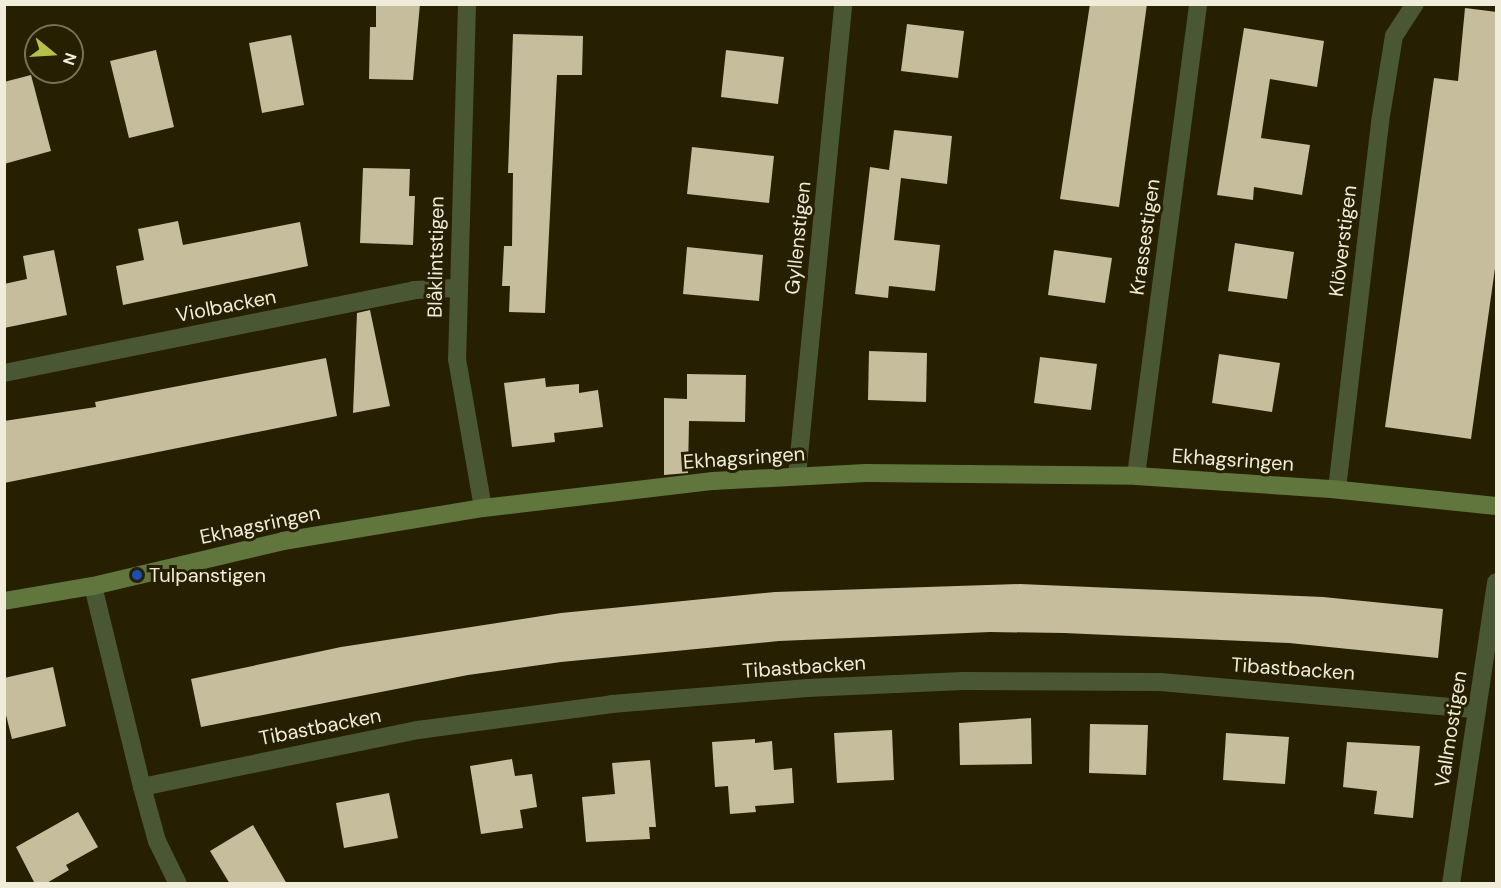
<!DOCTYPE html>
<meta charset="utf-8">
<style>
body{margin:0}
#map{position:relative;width:1501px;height:888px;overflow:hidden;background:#261f02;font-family:"DM Sans",sans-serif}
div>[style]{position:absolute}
.building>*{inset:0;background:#c5bd9b}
.street>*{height:18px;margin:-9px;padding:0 9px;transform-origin:9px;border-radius:9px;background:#495734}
.secondary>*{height:18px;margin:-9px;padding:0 9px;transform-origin:9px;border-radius:9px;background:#60763d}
.dots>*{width:16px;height:16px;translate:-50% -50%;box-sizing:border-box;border:3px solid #261f02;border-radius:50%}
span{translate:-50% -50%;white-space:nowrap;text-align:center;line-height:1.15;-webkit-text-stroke:6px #261f02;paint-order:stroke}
.street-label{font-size:20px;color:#f0ecda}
.poi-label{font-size:20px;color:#f0ecda}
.left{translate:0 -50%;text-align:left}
.frame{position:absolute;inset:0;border:6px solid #f0ecda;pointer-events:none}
.north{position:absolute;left:24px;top:24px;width:60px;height:60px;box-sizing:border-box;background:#261f02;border:2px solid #777158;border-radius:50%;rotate:108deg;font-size:16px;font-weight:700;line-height:24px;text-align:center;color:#f0ecda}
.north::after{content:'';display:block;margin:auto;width:21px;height:27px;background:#b5c24a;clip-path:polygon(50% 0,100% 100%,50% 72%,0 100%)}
</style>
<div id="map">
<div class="building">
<div style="clip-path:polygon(376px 4px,420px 4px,413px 80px,369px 79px,370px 27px,376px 27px)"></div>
<div style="clip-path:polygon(1090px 4px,1147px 4px,1119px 207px,1060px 199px)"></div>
<div style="clip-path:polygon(1465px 8px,1497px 12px,1497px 254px,1471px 439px,1385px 427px,1434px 78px,1458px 81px)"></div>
<div style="clip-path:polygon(907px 24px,964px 31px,958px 78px,901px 71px)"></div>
<div style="clip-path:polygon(1244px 28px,1324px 41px,1317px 87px,1270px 79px,1261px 138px,1310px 145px,1302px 195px,1254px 187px,1253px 200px,1217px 195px)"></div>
<div style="clip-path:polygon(513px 34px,583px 36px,582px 75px,557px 75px,545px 313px,509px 312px,510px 286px,502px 286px,504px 246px,512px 246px,513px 173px,508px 173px)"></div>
<div style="clip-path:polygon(291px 35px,304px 105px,262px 113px,249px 43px)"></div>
<div style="clip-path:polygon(156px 50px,174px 127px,129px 138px,110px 61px)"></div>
<div style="clip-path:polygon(726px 50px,784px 57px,778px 104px,721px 97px)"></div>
<div style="clip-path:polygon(31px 75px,51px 151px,4px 164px,4px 82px)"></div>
<div style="clip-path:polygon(894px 130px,952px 136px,947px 184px,901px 178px,894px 240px,940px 245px,935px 291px,889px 286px,888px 298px,855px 294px,870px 167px,889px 170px)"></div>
<div style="clip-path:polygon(692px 147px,774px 156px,769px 203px,687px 194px)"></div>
<div style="clip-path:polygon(363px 168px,410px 169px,409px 196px,415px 196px,413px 245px,360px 243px)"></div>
<div style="clip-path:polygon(178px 221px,183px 245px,300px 222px,308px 266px,123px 305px,116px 266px,144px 260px,138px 229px)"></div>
<div style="clip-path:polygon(1235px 243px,1294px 252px,1287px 299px,1228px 291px)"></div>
<div style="clip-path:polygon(687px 247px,763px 255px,759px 301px,683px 294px)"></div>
<div style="clip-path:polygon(54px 250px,67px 315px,4px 328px,4px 284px,27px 279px,23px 256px)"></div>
<div style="clip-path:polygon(1054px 250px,1112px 258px,1105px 303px,1048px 295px)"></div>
<div style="clip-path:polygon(370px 310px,390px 406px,353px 413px,357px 313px)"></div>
<div style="clip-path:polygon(869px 351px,927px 353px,926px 402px,868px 400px)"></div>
<div style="clip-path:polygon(1219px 354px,1280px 363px,1272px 412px,1212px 403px)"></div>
<div style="clip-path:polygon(1040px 357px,1097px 364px,1091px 410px,1034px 403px)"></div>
<div style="clip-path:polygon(326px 358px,337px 416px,4px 483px,4px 421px,96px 407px,95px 402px)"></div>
<div style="clip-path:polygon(687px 374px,746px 375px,745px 422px,689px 421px,688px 473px,664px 475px,664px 398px,687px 399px)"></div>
<div style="clip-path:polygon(545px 378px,546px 387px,579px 384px,579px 393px,598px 390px,603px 427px,554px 433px,555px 442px,512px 447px,504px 383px)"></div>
<div style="clip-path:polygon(1020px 584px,1323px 597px,1443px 609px,1438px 658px,1289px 643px,1064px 633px,990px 632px,779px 641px,561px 662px,468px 675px,201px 727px,191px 679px,341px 647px,561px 613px,775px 592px)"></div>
<div style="clip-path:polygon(53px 667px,66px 726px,12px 739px,4px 707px,4px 678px)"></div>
<div style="clip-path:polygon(1031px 718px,1032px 764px,960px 765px,959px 723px)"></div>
<div style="clip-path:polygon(1090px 724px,1148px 725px,1146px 775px,1089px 773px)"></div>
<div style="clip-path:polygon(892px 730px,894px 780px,837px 783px,834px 733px)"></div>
<div style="clip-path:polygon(1226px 733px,1289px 737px,1285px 784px,1223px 780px)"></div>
<div style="clip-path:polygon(755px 739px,755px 743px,772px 741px,774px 770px,792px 768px,794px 803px,755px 806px,756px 812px,730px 814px,728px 786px,715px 787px,712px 742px)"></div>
<div style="clip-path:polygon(1347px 742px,1420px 746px,1413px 818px,1374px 814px,1377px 791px,1343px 787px)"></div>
<div style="clip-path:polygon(512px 759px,515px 776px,532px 774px,537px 807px,520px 810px,523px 828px,481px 834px,470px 766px)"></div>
<div style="clip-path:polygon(650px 760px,656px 827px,649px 827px,650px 839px,586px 842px,582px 797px,615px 794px,612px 763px)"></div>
<div style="clip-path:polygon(389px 793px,398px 838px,344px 848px,336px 803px)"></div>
<div style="clip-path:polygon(78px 812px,98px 847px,66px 865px,69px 870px,45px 884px,35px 884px,16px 847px)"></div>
<div style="clip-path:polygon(253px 825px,287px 884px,230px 884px,210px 851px)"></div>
</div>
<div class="street">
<div style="left:467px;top:4px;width:355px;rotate:91.6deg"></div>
<div style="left:457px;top:359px;width:151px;rotate:80.1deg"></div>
<div style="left:4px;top:373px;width:418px;rotate:-11.4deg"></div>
<div style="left:414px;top:290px;width:42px;rotate:-2.7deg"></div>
<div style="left:797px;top:476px;width:474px;rotate:-84.4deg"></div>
<div style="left:1136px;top:476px;width:476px;rotate:-82.5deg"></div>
<div style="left:1337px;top:489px;width:370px;rotate:-83.3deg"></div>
<div style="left:1380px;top:122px;width:87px;rotate:-80.8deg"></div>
<div style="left:1394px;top:36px;width:38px;rotate:-57deg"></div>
<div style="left:93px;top:586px;width:207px;rotate:76.3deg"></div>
<div style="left:142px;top:787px;width:56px;rotate:74.5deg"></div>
<div style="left:157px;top:841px;width:48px;rotate:64deg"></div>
<div style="left:142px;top:787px;width:282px;rotate:-11.7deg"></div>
<div style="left:418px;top:730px;width:196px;rotate:-7.6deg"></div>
<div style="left:612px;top:704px;width:196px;rotate:-4.7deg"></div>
<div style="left:807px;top:688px;width:156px;rotate:-2.6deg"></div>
<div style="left:963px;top:681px;width:197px;rotate:0.3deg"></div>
<div style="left:1160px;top:682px;width:318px;rotate:4.9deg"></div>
<div style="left:1451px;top:884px;width:305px;rotate:-81.5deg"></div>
</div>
<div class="secondary">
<div style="left:4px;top:601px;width:90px;rotate:-9.6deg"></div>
<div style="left:93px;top:586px;width:195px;rotate:-13.3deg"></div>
<div style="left:283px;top:541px;width:203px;rotate:-9.4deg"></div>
<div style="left:483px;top:508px;width:232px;rotate:-6.7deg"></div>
<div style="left:713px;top:481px;width:153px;rotate:-3deg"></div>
<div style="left:866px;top:473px;width:270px;rotate:0.6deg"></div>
<div style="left:1136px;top:476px;width:195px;rotate:3.8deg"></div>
<div style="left:1331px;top:489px;width:166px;rotate:5.9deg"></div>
</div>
<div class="dots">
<div style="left:137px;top:575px;background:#1a4fb4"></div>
</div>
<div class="street-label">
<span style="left:1145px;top:237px;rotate:-82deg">Krassestigen</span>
<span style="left:798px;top:238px;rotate:-84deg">Gyllenstigen</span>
<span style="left:1343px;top:241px;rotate:-83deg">Klöverstigen</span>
<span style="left:436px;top:257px;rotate:-89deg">Blåklintstigen</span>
<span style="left:226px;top:306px;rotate:-11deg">Violbacken</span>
<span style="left:744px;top:458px;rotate:-4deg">Ekhagsringen</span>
<span style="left:1233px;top:460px;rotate:4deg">Ekhagsringen</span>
<span style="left:260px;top:525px;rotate:-12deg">Ekhagsringen</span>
<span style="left:804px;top:667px;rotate:-4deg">Tibastbacken</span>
<span style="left:1293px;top:669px;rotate:4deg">Tibastbacken</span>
<span style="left:320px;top:727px;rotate:-11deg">Tibastbacken</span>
<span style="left:1451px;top:729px;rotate:-81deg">Vallmostigen</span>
</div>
<div class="poi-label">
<span class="left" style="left:149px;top:575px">Tulpanstigen</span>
</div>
<div class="frame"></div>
<div class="north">N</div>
</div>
